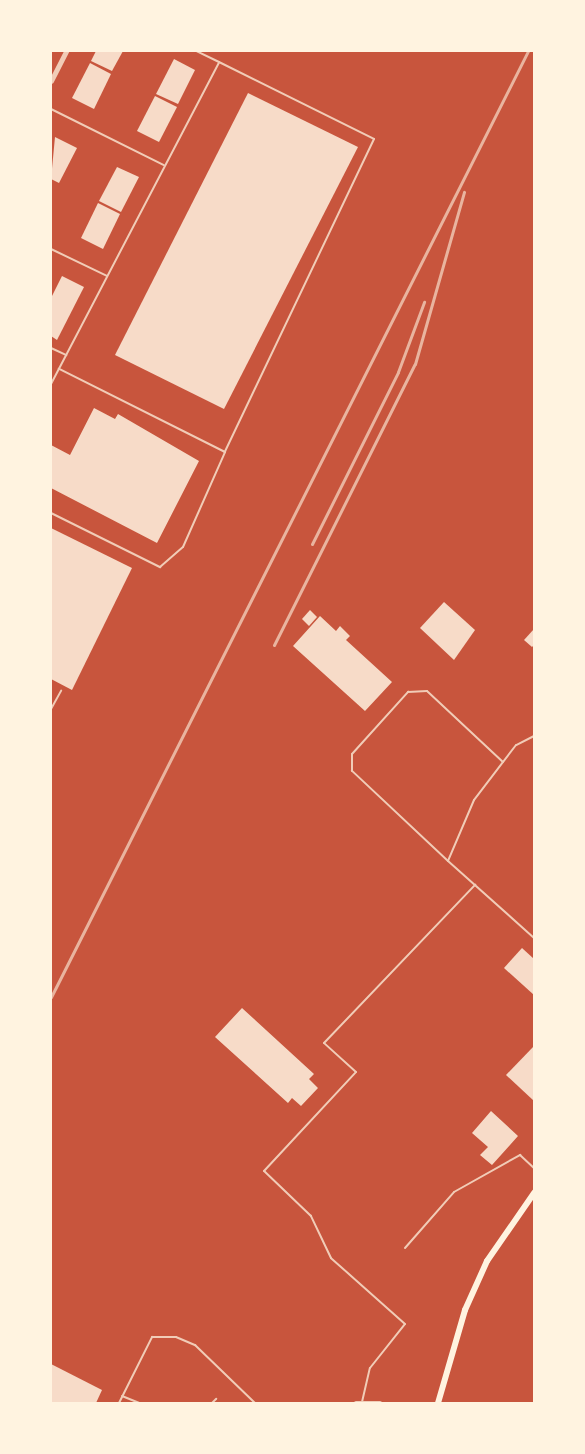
<!DOCTYPE html>
<style>
body{margin:0}
#map{position:relative;width:585px;height:1454px;overflow:hidden;background:#c8553d;font-family:"PT Serif",serif}
div>[style]{position:absolute}
.building>*{inset:0;background:#f7dbc8}
.service>*{height:2px;margin:-1px;padding:0 1px;transform-origin:1px;border-radius:1px;background:#f1ccb7}
.minor>*{height:4.5px;margin:-2.25px;padding:0 2.25px;transform-origin:2.25px;border-radius:2.25px;background:#f1ccb7}
.secondary>*{height:6px;margin:-3px;padding:0 3px;transform-origin:3px;border-radius:3px;background:#fff3e0}
.rail>*{height:3px;margin:-1.5px;padding:0 1.5px;transform-origin:1.5px;border-radius:1.5px;background:#e9b49f}
span{translate:-50% -50%;white-space:nowrap;text-align:center;line-height:1.15;-webkit-text-stroke:4.5px #fff3e0;paint-order:stroke}
.frame{position:absolute;inset:0;border:52px solid #fff3e0;pointer-events:none}
</style>
<div id="map">
<div class="building">
<div style="clip-path:polygon(96px 51px,123px 51px,112px 71px,91px 61px)"></div>
<div style="clip-path:polygon(174px 59px,195px 70px,178px 104px,156px 94px)"></div>
<div style="clip-path:polygon(90px 63px,111px 74px,94px 109px,72px 98px)"></div>
<div style="clip-path:polygon(248px 93px,358px 147px,224px 409px,115px 355px)"></div>
<div style="clip-path:polygon(155px 96px,177px 107px,159px 142px,137px 131px)"></div>
<div style="clip-path:polygon(55px 137px,77px 148px,59px 183px,51px 179px)"></div>
<div style="clip-path:polygon(117px 167px,139px 177px,121px 212px,99px 201px)"></div>
<div style="clip-path:polygon(98px 203px,120px 214px,103px 249px,81px 238px)"></div>
<div style="clip-path:polygon(62px 276px,84px 287px,57px 340px,51px 336px,51px 298px)"></div>
<div style="clip-path:polygon(94px 408px,115px 419px,118px 414px,199px 461px,157px 543px,51px 488px,51px 445px,70px 455px)"></div>
<div style="clip-path:polygon(51px 528px,132px 568px,72px 690px,51px 679px)"></div>
<div style="clip-path:polygon(444px 602px,475px 630px,454px 660px,420px 628px)"></div>
<div style="clip-path:polygon(310px 610px,317px 617px,309px 626px,302px 619px)"></div>
<div style="clip-path:polygon(320px 616px,336px 631px,340px 626px,350px 636px,346px 640px,392px 682px,365px 711px,293px 646px)"></div>
<div style="clip-path:polygon(534px 629px,534px 645px,532px 647px,524px 640px)"></div>
<div style="clip-path:polygon(522px 948px,534px 959px,534px 995px,504px 968px)"></div>
<div style="clip-path:polygon(242px 1008px,314px 1074px,309px 1079px,318px 1088px,301px 1106px,292px 1098px,288px 1103px,215px 1037px)"></div>
<div style="clip-path:polygon(534px 1046px,534px 1101px,506px 1075px)"></div>
<div style="clip-path:polygon(491px 1111px,518px 1136px,492px 1165px,480px 1155px,488px 1147px,472px 1133px)"></div>
<div style="clip-path:polygon(51px 1364px,102px 1390px,96px 1403px,51px 1403px)"></div>
</div>
<div class="service">
<div style="left:219px;top:62px;width:173px;rotate:26.4deg"></div>
<div style="left:374px;top:139px;width:347px;rotate:115.5deg"></div>
<div style="left:51px;top:109px;width:126px;rotate:26.4deg"></div>
<div style="left:51px;top:249px;width:62px;rotate:25.7deg"></div>
<div style="left:51px;top:348px;width:17px;rotate:25deg"></div>
<div style="left:51px;top:384px;width:363px;rotate:-62.4deg"></div>
<div style="left:219px;top:62px;width:25px;rotate:-154deg"></div>
<div style="left:51px;top:513px;width:122px;rotate:26.4deg"></div>
<div style="left:160px;top:567px;width:30px;rotate:-41deg"></div>
<div style="left:183px;top:547px;width:104px;rotate:-66.1deg"></div>
<div style="left:225px;top:452px;width:186px;rotate:-153.4deg"></div>
<div style="left:51px;top:709px;width:21px;rotate:-61deg"></div>
<div style="left:534px;top:736px;width:20px;rotate:153deg"></div>
<div style="left:516px;top:745px;width:69px;rotate:127.4deg"></div>
<div style="left:474px;top:800px;width:66px;rotate:113.1deg"></div>
<div style="left:448px;top:861px;width:115px;rotate:41.8deg"></div>
<div style="left:448px;top:861px;width:132px;rotate:-136.8deg"></div>
<div style="left:352px;top:771px;width:17px;rotate:-90deg"></div>
<div style="left:352px;top:754px;width:84px;rotate:-47.9deg"></div>
<div style="left:408px;top:692px;width:19px;rotate:-3deg"></div>
<div style="left:427px;top:691px;width:104px;rotate:43.1deg"></div>
<div style="left:405px;top:1248px;width:74px;rotate:-48.8deg"></div>
<div style="left:454px;top:1192px;width:76px;rotate:-29.3deg"></div>
<div style="left:520px;top:1155px;width:19px;rotate:43deg"></div>
<div style="left:122px;top:1396px;width:18px;rotate:22deg"></div>
<div style="left:362px;top:1402px;width:35px;rotate:-77deg"></div>
<div style="left:370px;top:1368px;width:56px;rotate:-51.5deg"></div>
<div style="left:405px;top:1324px;width:99px;rotate:-138.3deg"></div>
<div style="left:331px;top:1258px;width:47px;rotate:-115.5deg"></div>
<div style="left:311px;top:1216px;width:65px;rotate:-136.2deg"></div>
<div style="left:264px;top:1171px;width:135px;rotate:-47.1deg"></div>
<div style="left:356px;top:1072px;width:43px;rotate:-137.8deg"></div>
<div style="left:324px;top:1043px;width:219px;rotate:-46.3deg"></div>
<div style="left:119px;top:1403px;width:74px;rotate:-63.4deg"></div>
<div style="left:152px;top:1337px;width:24px"></div>
<div style="left:176px;top:1337px;width:21px;rotate:23deg"></div>
<div style="left:195px;top:1345px;width:83px;rotate:44deg"></div>
<div style="left:212px;top:1403px;width:6px;rotate:-45deg"></div>
</div>
<div class="minor">
<div style="left:51px;top:81px;width:34px;rotate:-63deg"></div>
<div style="left:356px;top:1403px;width:24px"></div>
</div>
<div class="secondary">
<div style="left:438px;top:1403px;width:97px;rotate:-73.8deg"></div>
<div style="left:465px;top:1310px;width:54px;rotate:-65.8deg"></div>
<div style="left:487px;top:1261px;width:83px;rotate:-55.3deg"></div>
</div>
<div class="rail">
<div style="left:312px;top:544px;width:192px;rotate:-63.4deg"></div>
<div style="left:398px;top:372px;width:75px;rotate:-69.6deg"></div>
<div style="left:274px;top:645px;width:314px;rotate:-63.4deg"></div>
<div style="left:415px;top:364px;width:179px;rotate:-74.1deg"></div>
<div style="left:51px;top:997px;width:1059px;rotate:-63.24deg"></div>
</div>
<div class="frame"></div>
</div>
